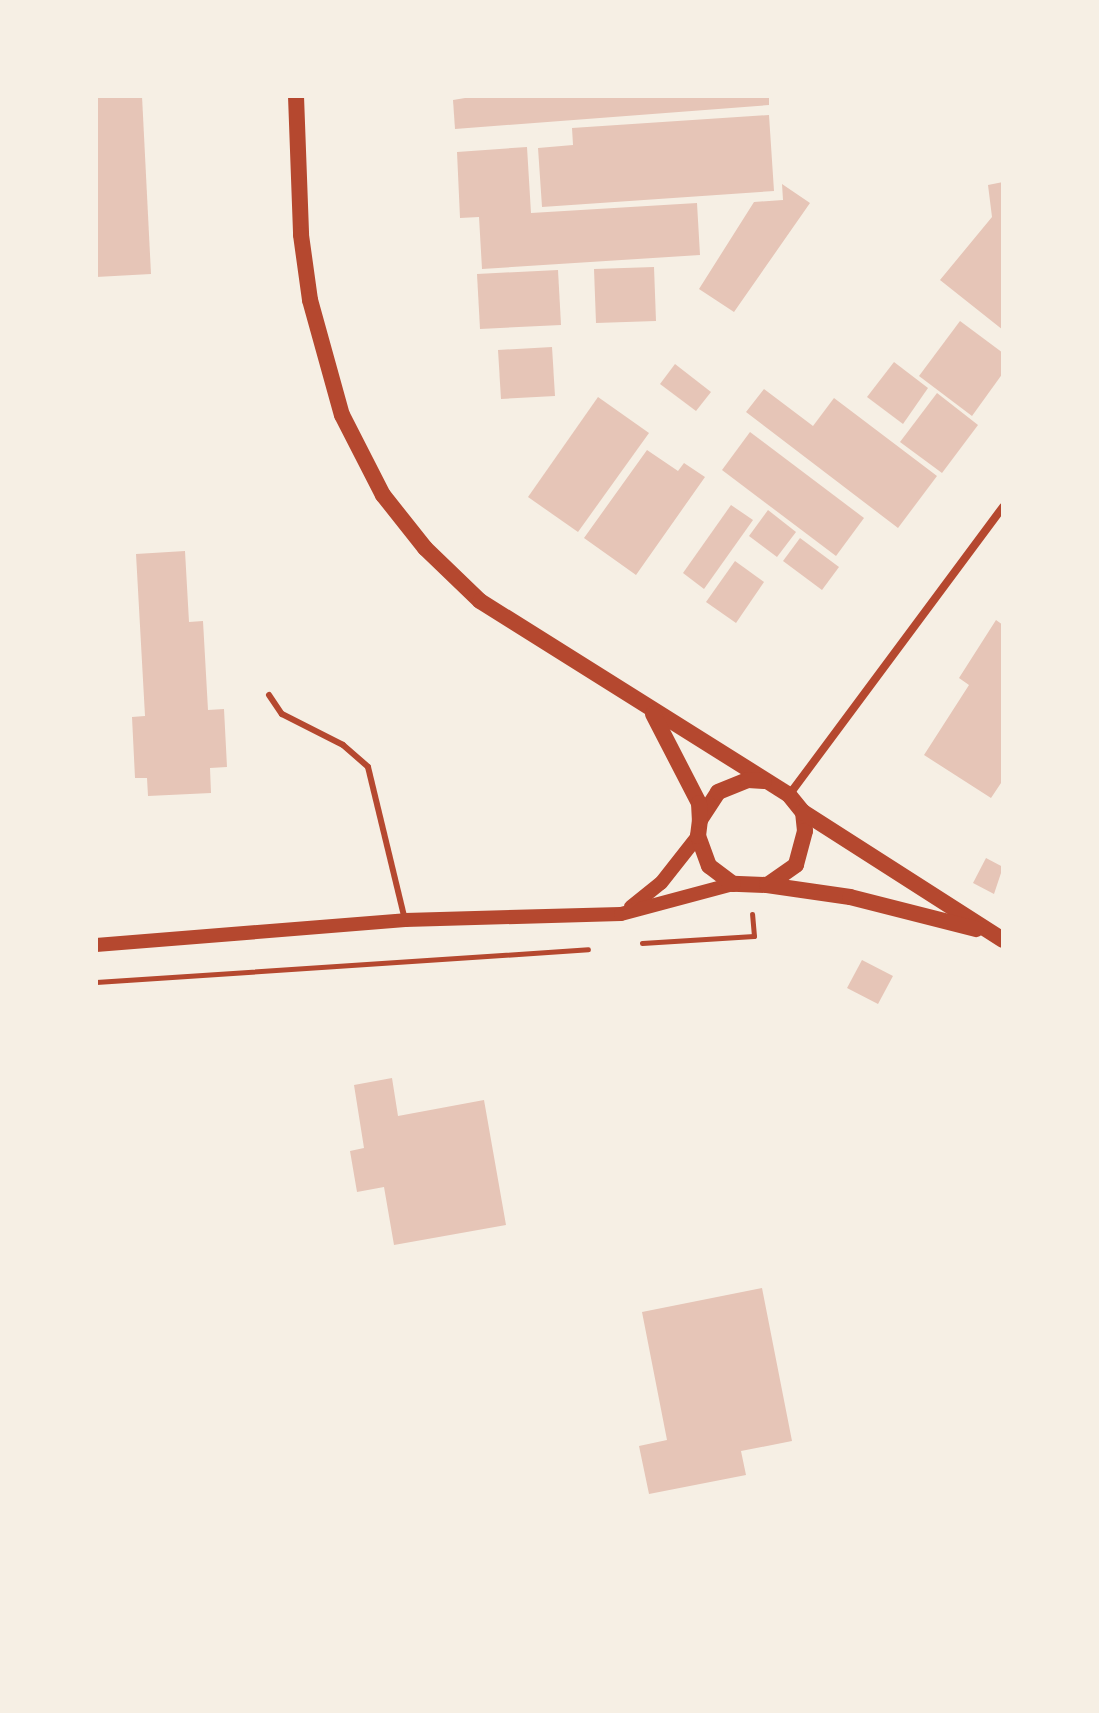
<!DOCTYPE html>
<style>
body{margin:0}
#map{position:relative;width:1099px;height:1713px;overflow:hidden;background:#f6efe4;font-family:Montserrat,sans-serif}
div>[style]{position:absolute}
.building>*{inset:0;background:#e6c5b7}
.path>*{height:5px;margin:-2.5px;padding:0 2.5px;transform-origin:2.5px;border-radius:2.5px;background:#b5482f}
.service>*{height:6px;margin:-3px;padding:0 3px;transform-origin:3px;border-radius:3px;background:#b5482f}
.minor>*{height:8px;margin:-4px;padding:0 4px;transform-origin:4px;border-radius:4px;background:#b5482f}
.tertiary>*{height:14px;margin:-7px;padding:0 7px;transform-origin:7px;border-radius:7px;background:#b5482f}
.secondary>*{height:16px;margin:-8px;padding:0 8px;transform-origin:8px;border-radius:8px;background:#b5482f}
span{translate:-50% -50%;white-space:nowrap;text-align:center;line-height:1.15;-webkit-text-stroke:6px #f6efe4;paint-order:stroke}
.frame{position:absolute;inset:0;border:98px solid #f6efe4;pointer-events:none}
</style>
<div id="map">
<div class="building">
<div style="clip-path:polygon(96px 96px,142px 96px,151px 274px,96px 277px)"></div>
<div style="clip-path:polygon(477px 96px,769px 96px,769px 105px,455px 129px,453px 100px)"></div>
<div style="clip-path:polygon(769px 115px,774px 191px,542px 207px,538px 148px,573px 145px,572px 128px)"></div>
<div style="clip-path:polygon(527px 147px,531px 213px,697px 203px,700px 255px,482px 269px,479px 217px,460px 218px,457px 152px)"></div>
<div style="clip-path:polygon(1003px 182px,1003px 330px,940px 280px,992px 217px,988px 185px)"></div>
<div style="clip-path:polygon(782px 184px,810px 203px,734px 312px,699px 289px,754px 202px,783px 200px)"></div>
<div style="clip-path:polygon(654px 267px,656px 321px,596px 323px,594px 269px)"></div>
<div style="clip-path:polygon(558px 270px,561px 325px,480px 329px,477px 274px)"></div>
<div style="clip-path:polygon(960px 321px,1003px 353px,1003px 373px,972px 416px,919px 376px)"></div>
<div style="clip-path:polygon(552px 347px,555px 396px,501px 399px,498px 350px)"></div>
<div style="clip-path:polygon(894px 362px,928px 388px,903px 424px,867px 397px)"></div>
<div style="clip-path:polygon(675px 364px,711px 392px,696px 411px,660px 384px)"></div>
<div style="clip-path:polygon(764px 389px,813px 426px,834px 398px,937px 476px,898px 528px,746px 412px)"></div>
<div style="clip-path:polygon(937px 393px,978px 425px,942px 473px,900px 442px)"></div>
<div style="clip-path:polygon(598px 397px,649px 433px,578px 532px,528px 497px)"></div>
<div style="clip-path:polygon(750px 432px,864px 518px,836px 556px,722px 470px)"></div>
<div style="clip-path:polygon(647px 450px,678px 471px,684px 463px,705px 477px,636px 575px,584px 538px)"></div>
<div style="clip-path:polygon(731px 505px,753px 520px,704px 589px,683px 573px)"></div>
<div style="clip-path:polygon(768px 510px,796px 532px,777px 557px,749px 536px)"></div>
<div style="clip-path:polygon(800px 538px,839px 567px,822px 590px,783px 561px)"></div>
<div style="clip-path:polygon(185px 551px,189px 622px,203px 621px,208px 710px,224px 709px,227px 767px,210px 768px,211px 793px,148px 796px,147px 778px,135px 778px,132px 717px,145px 716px,136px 554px)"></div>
<div style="clip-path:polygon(735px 561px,764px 582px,736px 623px,706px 602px)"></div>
<div style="clip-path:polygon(996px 620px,1003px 625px,1003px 780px,991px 798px,924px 755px,969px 685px,959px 678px)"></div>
<div style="clip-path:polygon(986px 858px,1003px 867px,994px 894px,973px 883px)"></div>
<div style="clip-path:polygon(862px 960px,893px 976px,878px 1004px,847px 988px)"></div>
<div style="clip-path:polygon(392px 1078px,398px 1116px,484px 1100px,506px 1225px,394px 1245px,384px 1187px,357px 1192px,350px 1151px,364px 1148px,354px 1085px)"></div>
<div style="clip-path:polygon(762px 1288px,792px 1441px,741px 1451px,746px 1475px,649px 1494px,639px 1446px,667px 1440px,642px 1312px)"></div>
</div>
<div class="path">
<div style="left:642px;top:943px;width:112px;rotate:-3.6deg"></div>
<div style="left:754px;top:936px;width:22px;rotate:-95deg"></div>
<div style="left:96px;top:982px;width:493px;rotate:-3.8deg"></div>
</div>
<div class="service">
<div style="left:269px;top:695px;width:23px;rotate:56deg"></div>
<div style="left:282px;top:714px;width:68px;rotate:26.9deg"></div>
<div style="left:343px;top:745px;width:33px;rotate:41deg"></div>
<div style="left:368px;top:767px;width:157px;rotate:76.4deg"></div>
</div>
<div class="minor">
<div style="left:789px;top:795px;width:359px;rotate:-53.4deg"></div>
</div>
<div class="tertiary">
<div style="left:631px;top:907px;width:38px;rotate:-39deg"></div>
<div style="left:661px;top:883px;width:60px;rotate:-51.8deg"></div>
<div style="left:96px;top:945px;width:310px;rotate:-4.6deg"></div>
<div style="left:405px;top:920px;width:216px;rotate:-1.6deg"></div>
<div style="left:621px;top:914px;width:116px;rotate:-15deg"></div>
</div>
<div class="secondary">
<div style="left:296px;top:96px;width:139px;rotate:87.9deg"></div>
<div style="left:301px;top:235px;width:66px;rotate:82.1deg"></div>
<div style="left:310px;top:300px;width:119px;rotate:74.5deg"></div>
<div style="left:342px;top:415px;width:90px;rotate:62.9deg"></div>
<div style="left:383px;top:495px;width:68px;rotate:51.6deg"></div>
<div style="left:425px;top:548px;width:76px;rotate:43.9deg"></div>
<div style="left:480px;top:601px;width:365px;rotate:32.1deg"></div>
<div style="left:789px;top:795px;width:22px;rotate:51deg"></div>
<div style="left:803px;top:812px;width:19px;rotate:84deg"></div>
<div style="left:805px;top:831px;width:35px;rotate:105deg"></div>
<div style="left:796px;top:865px;width:35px;rotate:145deg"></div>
<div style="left:767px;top:885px;width:34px;rotate:-178deg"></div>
<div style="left:733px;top:884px;width:30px;rotate:-143deg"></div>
<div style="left:709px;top:866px;width:32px;rotate:-110deg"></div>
<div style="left:698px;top:836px;width:16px;rotate:-83deg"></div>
<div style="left:700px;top:820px;width:33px;rotate:-57deg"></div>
<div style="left:718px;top:792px;width:32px;rotate:-22deg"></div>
<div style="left:748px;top:780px;width:16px;rotate:4deg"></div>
<div style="left:653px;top:714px;width:100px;rotate:62.7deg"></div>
<div style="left:699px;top:803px;width:17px;rotate:87deg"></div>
<div style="left:803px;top:812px;width:237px;rotate:32.6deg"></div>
<div style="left:767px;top:885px;width:84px;rotate:8.2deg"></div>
<div style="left:850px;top:897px;width:130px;rotate:14.3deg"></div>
</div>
<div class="frame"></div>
</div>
